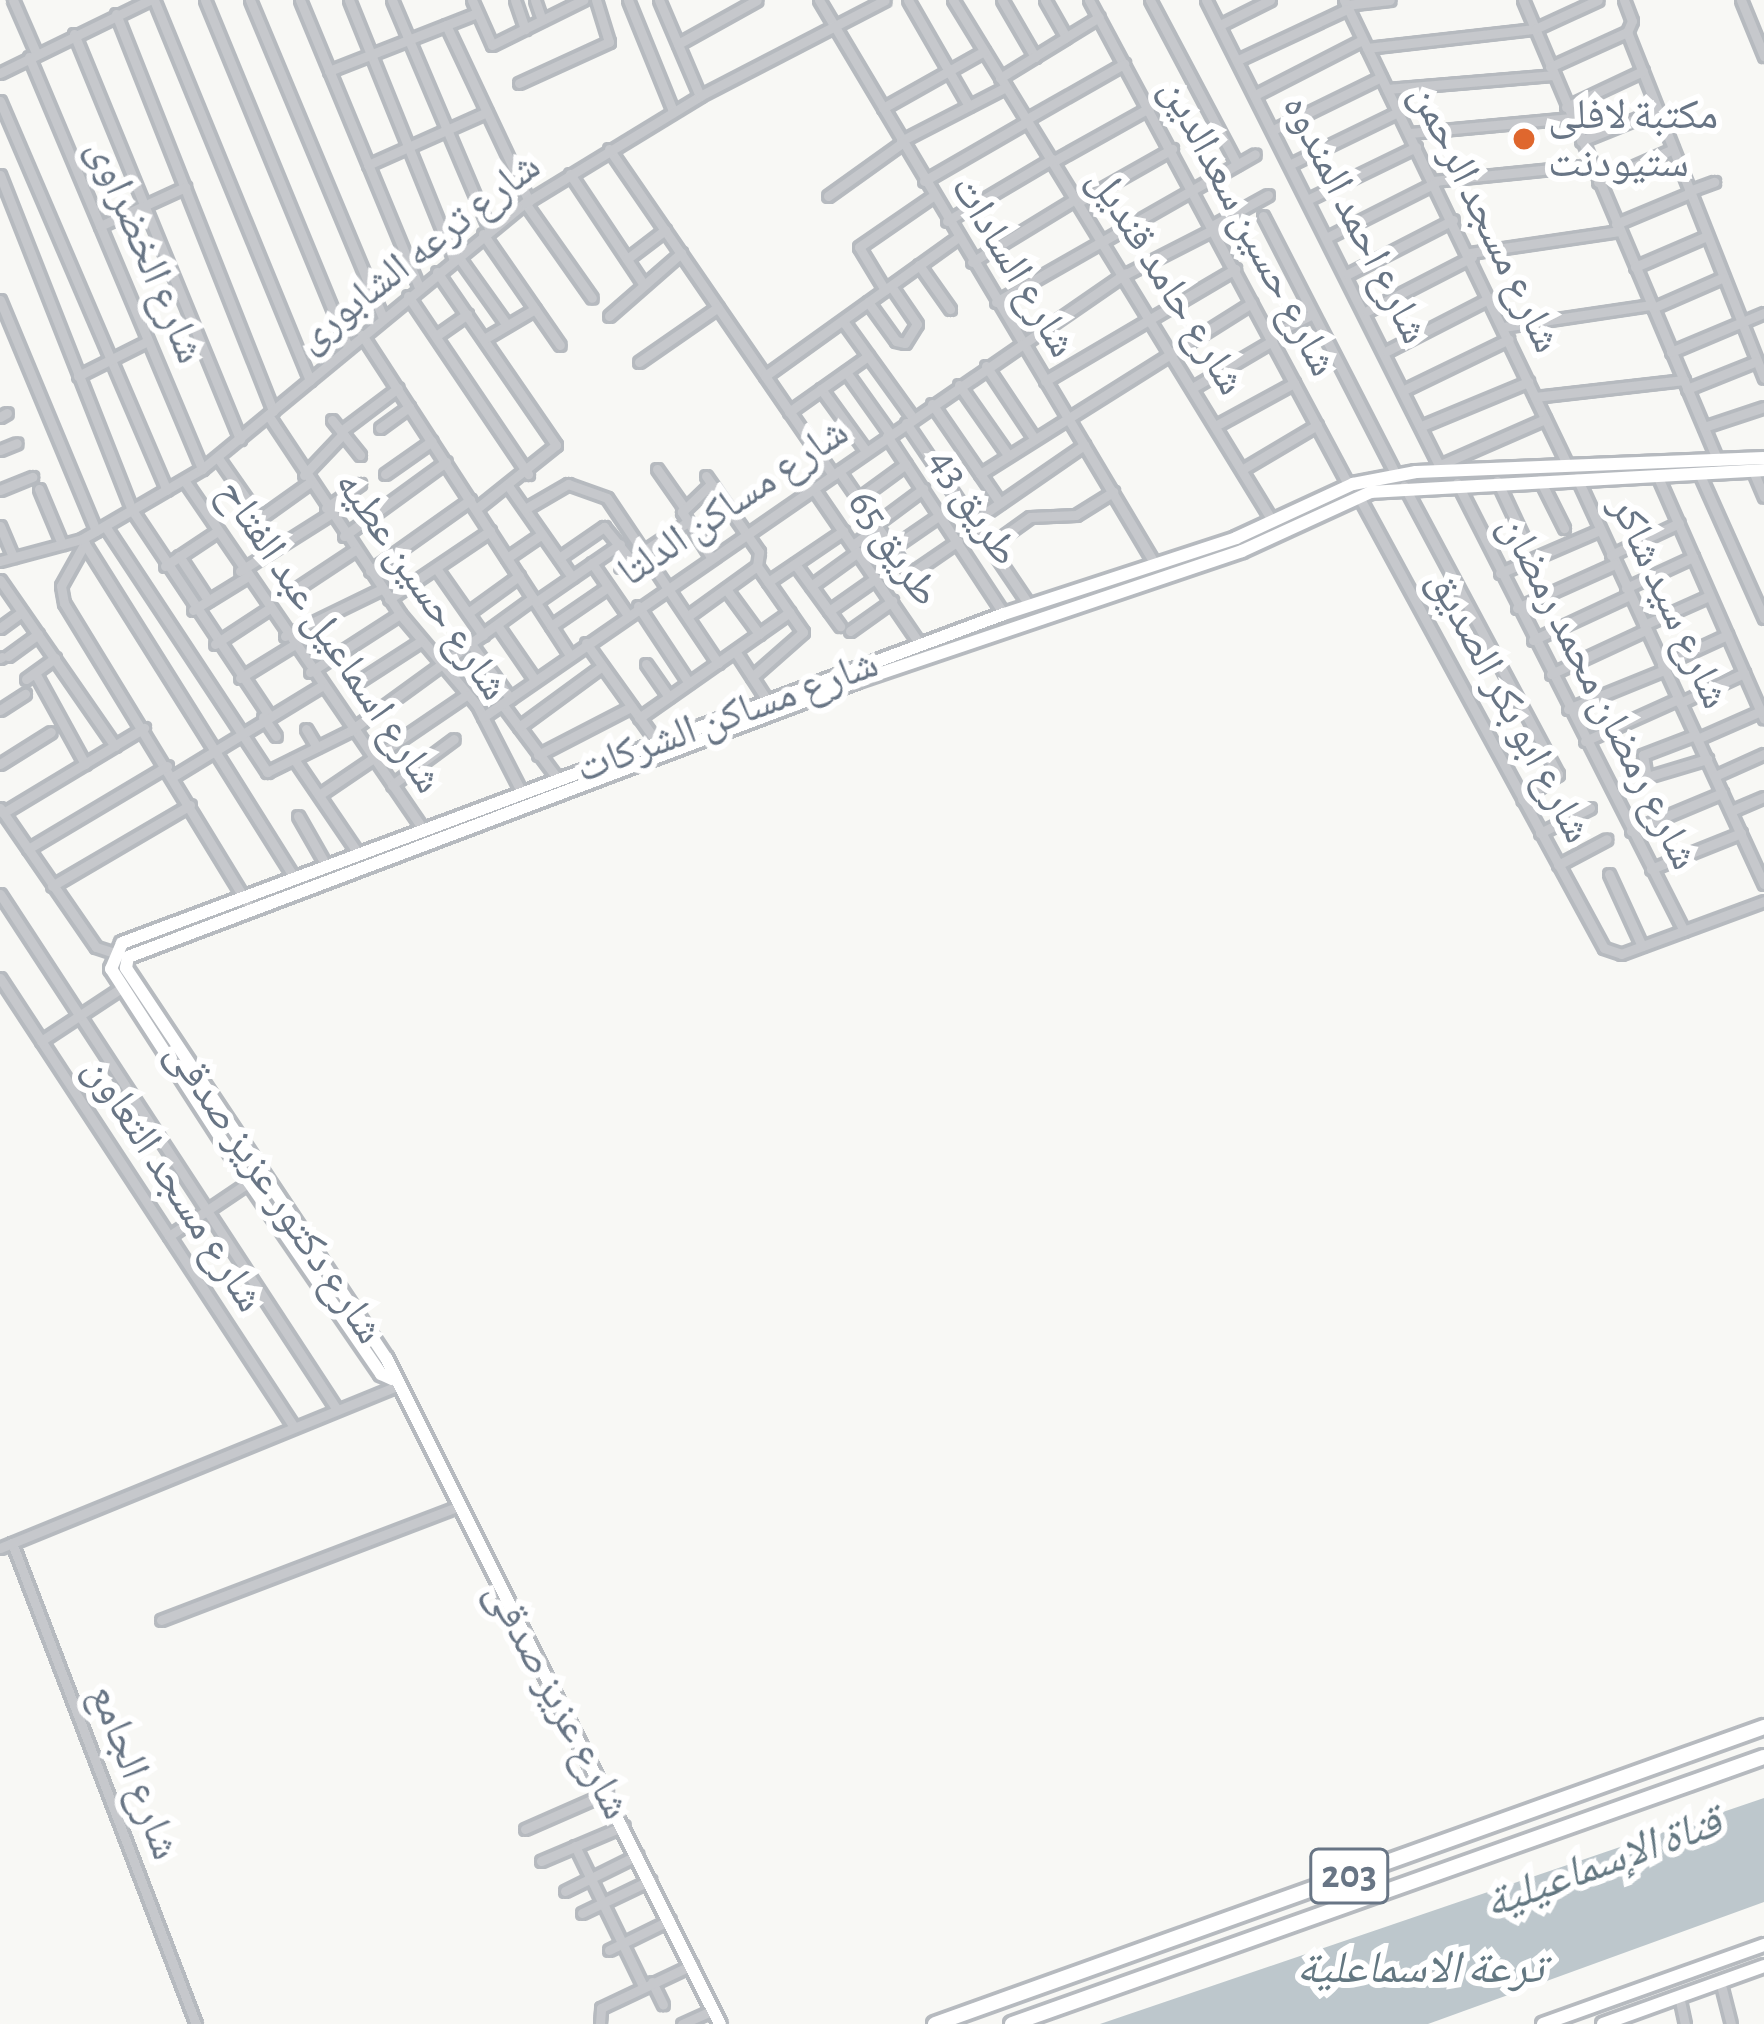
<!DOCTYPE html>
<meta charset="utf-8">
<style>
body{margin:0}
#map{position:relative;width:1764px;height:2024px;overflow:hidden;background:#f8f8f5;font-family:"Alegreya Sans","Noto Naskh Arabic",sans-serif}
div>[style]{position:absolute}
.water>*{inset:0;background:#bdc7cc}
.roads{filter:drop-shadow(3px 0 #b6babf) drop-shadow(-3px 0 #b6babf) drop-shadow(0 3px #b6babf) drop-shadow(0 -3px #b6babf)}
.street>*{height:9px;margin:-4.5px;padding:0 4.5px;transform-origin:4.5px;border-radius:4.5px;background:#c6c8cc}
.secondary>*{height:12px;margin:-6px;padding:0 6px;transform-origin:6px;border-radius:6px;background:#fff}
.primary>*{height:14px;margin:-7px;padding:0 7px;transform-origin:7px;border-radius:7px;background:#fff}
.dots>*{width:33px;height:33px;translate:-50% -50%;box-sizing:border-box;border:6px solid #fff;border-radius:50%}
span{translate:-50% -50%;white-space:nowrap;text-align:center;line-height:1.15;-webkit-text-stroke:12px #fff;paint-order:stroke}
.shield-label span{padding:3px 9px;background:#fff;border:3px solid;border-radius:9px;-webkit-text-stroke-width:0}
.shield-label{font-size:39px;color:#687585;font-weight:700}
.poi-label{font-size:42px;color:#687585}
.left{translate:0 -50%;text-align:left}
.street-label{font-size:42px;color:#687585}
.water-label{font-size:45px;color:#637781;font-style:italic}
</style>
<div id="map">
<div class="water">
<div style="clip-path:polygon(1764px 1798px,1764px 1902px,1428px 2024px,1100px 2024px)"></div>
</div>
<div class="roads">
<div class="street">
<div style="left:13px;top:0;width:58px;rotate:66.5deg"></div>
<div style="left:154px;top:0;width:411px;rotate:67.7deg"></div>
<div style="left:205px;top:0;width:375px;rotate:67.6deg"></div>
<div style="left:250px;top:0;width:345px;rotate:67.3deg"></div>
<div style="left:300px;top:0;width:311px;rotate:67.5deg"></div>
<div style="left:349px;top:0;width:278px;rotate:68deg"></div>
<div style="left:392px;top:0;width:249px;rotate:67deg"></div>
<div style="left:472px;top:0;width:49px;rotate:66deg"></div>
<div style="left:492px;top:45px;width:102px;rotate:-26.3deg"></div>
<div style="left:515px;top:0;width:31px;rotate:71deg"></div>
<div style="left:535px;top:0;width:21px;rotate:71deg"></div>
<div style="left:628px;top:0;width:120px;rotate:67.9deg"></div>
<div style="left:659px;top:0;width:104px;rotate:66.9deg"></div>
<div style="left:819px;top:0;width:656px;rotate:59.22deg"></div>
<div style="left:908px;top:0;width:122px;rotate:60.1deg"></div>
<div style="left:953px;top:0;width:612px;rotate:58.49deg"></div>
<div style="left:1002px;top:0;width:66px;rotate:59.9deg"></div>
<div style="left:1045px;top:0;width:43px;rotate:60.4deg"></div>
<div style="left:1089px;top:0;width:551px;rotate:61.85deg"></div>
<div style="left:1150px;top:0;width:186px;rotate:62.1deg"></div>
<div style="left:1206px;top:0;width:527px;rotate:63.39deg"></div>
<div style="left:1344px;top:0;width:517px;rotate:64.33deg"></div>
<div style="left:1523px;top:0;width:501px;rotate:67.07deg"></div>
<div style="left:1624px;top:0;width:22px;rotate:69deg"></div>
<div style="left:1632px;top:21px;width:12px;rotate:114deg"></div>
<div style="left:1741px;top:0;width:61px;rotate:67.7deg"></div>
<div style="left:1346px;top:5px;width:44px;rotate:-6.5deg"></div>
<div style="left:116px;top:14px;width:427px;rotate:68.4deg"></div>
<div style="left:446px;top:25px;width:195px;rotate:64.8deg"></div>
<div style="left:1220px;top:25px;width:56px;rotate:-26.6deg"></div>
<div style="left:1627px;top:32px;width:372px;rotate:68.4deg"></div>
<div style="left:74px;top:34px;width:438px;rotate:67.7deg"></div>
<div style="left:678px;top:44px;width:90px;rotate:-29.1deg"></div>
<div style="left:1367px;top:48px;width:169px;rotate:-6.5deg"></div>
<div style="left:1535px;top:29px;width:69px;rotate:-24.7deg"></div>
<div style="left:29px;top:57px;width:447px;rotate:67.2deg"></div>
<div style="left:1238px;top:60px;width:120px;rotate:-25.1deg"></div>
<div style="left:1550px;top:67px;width:85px;rotate:-24.4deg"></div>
<div style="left:329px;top:71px;width:159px;rotate:-21.4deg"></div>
<div style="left:0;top:73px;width:167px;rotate:-26deg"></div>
<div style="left:1000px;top:78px;width:116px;rotate:-31.6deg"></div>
<div style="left:519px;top:83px;width:99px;rotate:-24.5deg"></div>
<div style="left:609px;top:42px;width:44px;rotate:-107.2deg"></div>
<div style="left:1387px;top:89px;width:166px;rotate:-4.8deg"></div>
<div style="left:1255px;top:95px;width:120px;rotate:-27.2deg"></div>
<div style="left:0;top:101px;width:423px;rotate:66.8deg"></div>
<div style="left:1566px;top:107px;width:85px;rotate:-25.1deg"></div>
<div style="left:883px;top:108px;width:116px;rotate:-29.4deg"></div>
<div style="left:1027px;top:119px;width:112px;rotate:-29.6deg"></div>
<div style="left:1273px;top:130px;width:120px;rotate:-26.1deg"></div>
<div style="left:1410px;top:133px;width:162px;rotate:-5.3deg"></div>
<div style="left:901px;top:141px;width:118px;rotate:-27.2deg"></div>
<div style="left:1581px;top:141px;width:83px;rotate:-21.9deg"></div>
<div style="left:609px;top:149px;width:396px;rotate:55.5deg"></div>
<div style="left:1054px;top:161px;width:109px;rotate:-29.2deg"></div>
<div style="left:1291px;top:164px;width:119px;rotate:-25.9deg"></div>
<div style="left:368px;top:165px;width:130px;rotate:-24deg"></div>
<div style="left:570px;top:174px;width:130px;rotate:56.3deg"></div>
<div style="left:0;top:175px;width:360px;rotate:68.5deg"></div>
<div style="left:132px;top:510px;width:245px;rotate:56.3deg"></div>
<div style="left:924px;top:181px;width:120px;rotate:-30deg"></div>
<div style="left:1433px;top:181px;width:159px;rotate:-5.8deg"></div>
<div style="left:1598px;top:182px;width:82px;rotate:-23.7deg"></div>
<div style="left:1689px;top:191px;width:27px;rotate:-20deg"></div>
<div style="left:828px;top:196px;width:91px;rotate:-35.6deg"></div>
<div style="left:1309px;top:199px;width:119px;rotate:-25.9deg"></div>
<div style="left:1080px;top:201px;width:106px;rotate:-29.5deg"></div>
<div style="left:525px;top:203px;width:116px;rotate:54.8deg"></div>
<div style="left:1263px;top:216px;width:291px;rotate:62.8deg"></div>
<div style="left:947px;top:221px;width:122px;rotate:-30.6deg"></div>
<div style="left:1616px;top:224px;width:80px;rotate:-22.7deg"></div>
<div style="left:100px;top:226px;width:94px;rotate:-24.6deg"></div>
<div style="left:1212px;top:226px;width:64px;rotate:-29deg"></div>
<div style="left:483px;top:234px;width:135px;rotate:55.3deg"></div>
<div style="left:1328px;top:237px;width:120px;rotate:-26.8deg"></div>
<div style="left:1470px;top:253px;width:151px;rotate:-8.4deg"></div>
<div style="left:457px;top:255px;width:86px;rotate:54.5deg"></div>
<div style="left:627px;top:259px;width:48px;rotate:-37.3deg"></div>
<div style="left:972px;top:262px;width:123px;rotate:-31.4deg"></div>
<div style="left:919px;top:265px;width:54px;rotate:54.8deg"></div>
<div style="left:1635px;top:267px;width:78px;rotate:-23.3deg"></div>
<div style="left:437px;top:272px;width:210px;rotate:55.5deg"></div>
<div style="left:556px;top:445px;width:102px;rotate:141.3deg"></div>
<div style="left:1126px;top:274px;width:99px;rotate:-27.1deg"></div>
<div style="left:1348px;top:274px;width:118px;rotate:-27.2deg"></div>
<div style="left:885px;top:290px;width:50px;rotate:-121.2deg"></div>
<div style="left:859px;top:247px;width:90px;rotate:-34.6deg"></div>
<div style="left:408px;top:296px;width:215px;rotate:56deg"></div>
<div style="left:0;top:300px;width:250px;rotate:67.4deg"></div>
<div style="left:868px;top:302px;width:48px;rotate:54.3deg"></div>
<div style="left:896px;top:341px;width:9px;rotate:13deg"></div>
<div style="left:905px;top:343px;width:22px;rotate:-58deg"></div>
<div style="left:917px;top:324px;width:46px;rotate:-124.4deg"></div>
<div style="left:996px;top:302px;width:298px;rotate:-29.7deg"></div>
<div style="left:1653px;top:308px;width:77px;rotate:-23.6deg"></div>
<div style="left:1367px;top:311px;width:118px;rotate:-27.2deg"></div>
<div style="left:609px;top:316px;width:96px;rotate:-41.2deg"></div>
<div style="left:843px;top:321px;width:120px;rotate:54.2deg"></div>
<div style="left:1503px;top:327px;width:150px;rotate:-8.5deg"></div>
<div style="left:362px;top:335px;width:382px;rotate:57deg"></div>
<div style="left:436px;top:336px;width:38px;rotate:-35deg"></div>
<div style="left:1269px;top:336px;width:49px;rotate:-26.6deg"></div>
<div style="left:484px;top:339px;width:59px;rotate:-30.5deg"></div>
<div style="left:1387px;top:351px;width:116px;rotate:-27.2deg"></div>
<div style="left:1671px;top:352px;width:101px;rotate:-22.8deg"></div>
<div style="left:639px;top:362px;width:96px;rotate:-34.8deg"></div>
<div style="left:986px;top:366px;width:87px;rotate:56.3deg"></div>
<div style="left:846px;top:372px;width:76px;rotate:54.6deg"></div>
<div style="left:78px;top:376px;width:78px;rotate:-26.6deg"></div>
<div style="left:765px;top:376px;width:236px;rotate:-35.7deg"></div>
<div style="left:1045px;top:381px;width:221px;rotate:-30.5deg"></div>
<div style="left:959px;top:385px;width:85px;rotate:55deg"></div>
<div style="left:1194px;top:387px;width:91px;rotate:-30.5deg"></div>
<div style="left:821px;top:389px;width:77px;rotate:54deg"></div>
<div style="left:1406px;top:389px;width:114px;rotate:-25.9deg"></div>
<div style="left:1687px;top:389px;width:75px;rotate:-21.8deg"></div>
<div style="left:1535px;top:397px;width:150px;rotate:-6.5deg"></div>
<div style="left:932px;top:404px;width:120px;rotate:55.5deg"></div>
<div style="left:789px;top:412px;width:97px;rotate:-35.3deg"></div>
<div style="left:268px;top:415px;width:239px;rotate:56.4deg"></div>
<div style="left:400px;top:614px;width:119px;rotate:49.8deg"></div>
<div style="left:477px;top:705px;width:99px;rotate:62.9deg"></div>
<div style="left:0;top:417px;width:8px;rotate:-30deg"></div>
<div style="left:332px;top:420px;width:45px;rotate:51.3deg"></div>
<div style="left:906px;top:423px;width:221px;rotate:55.9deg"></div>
<div style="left:1217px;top:425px;width:88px;rotate:-28.6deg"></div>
<div style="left:1424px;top:425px;width:113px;rotate:-22.5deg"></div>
<div style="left:1704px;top:427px;width:63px;rotate:-18.4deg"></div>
<div style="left:380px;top:428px;width:36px;rotate:-36deg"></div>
<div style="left:341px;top:431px;width:71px;rotate:-37deg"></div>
<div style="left:887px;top:436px;width:213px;rotate:56.7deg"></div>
<div style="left:0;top:450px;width:18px;rotate:-22deg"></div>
<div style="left:218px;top:458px;width:65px;rotate:55.1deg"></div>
<div style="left:1440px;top:465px;width:115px;rotate:-23.7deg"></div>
<div style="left:657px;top:469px;width:45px;rotate:54.9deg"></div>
<div style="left:1243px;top:469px;width:86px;rotate:-30.7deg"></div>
<div style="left:839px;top:471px;width:140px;rotate:55.5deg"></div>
<div style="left:1753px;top:471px;width:28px;rotate:67deg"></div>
<div style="left:1699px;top:473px;width:159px;rotate:65.9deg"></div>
<div style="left:385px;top:474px;width:57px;rotate:-35.1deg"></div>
<div style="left:980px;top:474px;width:321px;rotate:-32.2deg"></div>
<div style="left:304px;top:475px;width:57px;rotate:-46.4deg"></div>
<div style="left:1657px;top:475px;width:266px;rotate:66.3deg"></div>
<div style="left:706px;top:476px;width:93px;rotate:55.1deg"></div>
<div style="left:759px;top:552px;width:14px;rotate:98deg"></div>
<div style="left:1577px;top:478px;width:447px;rotate:65.3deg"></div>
<div style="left:184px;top:480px;width:423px;rotate:55.6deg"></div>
<div style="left:1540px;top:480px;width:54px;rotate:63.4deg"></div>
<div style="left:1497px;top:481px;width:64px;rotate:65deg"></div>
<div style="left:1457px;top:483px;width:502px;rotate:63.13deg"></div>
<div style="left:1404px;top:486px;width:327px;rotate:61.9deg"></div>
<div style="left:1558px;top:774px;width:44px;rotate:144.2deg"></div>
<div style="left:509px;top:487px;width:110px;rotate:55deg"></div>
<div style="left:813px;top:488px;width:189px;rotate:55.6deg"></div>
<div style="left:39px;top:489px;width:60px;rotate:67.3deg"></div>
<div style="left:0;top:490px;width:35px;rotate:-22deg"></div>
<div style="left:1359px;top:497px;width:513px;rotate:61.49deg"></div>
<div style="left:1604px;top:948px;width:18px;rotate:19deg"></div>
<div style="left:1621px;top:954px;width:153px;rotate:-20.3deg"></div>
<div style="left:858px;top:499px;width:59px;rotate:-36.1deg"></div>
<div style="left:326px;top:508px;width:42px;rotate:-35.2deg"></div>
<div style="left:525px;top:509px;width:50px;rotate:-30.2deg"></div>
<div style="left:568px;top:484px;width:41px;rotate:19.7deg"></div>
<div style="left:607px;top:498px;width:199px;rotate:56.1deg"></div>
<div style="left:974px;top:521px;width:134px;rotate:-34.6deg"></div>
<div style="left:253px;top:523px;width:69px;rotate:-35.5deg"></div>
<div style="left:876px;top:524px;width:59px;rotate:-36.7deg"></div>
<div style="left:0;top:526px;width:34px;rotate:67deg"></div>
<div style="left:105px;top:526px;width:295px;rotate:56.6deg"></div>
<div style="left:267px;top:772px;width:93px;rotate:-26.3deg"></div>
<div style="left:350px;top:731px;width:226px;rotate:-36deg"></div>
<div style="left:344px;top:536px;width:126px;rotate:-36deg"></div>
<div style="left:85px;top:543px;width:49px;rotate:119.2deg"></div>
<div style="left:61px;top:586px;width:17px;rotate:80deg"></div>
<div style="left:64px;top:603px;width:359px;rotate:58.6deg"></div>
<div style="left:85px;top:544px;width:393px;rotate:57.9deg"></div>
<div style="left:853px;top:545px;width:31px;rotate:-36deg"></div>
<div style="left:991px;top:545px;width:48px;rotate:-35.7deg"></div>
<div style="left:1030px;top:517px;width:46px;rotate:-2.5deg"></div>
<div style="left:1076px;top:515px;width:44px;rotate:-31.9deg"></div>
<div style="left:892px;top:548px;width:58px;rotate:-34.5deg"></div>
<div style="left:1611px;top:555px;width:75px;rotate:-25.2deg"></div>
<div style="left:179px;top:556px;width:53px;rotate:56.6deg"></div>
<div style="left:711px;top:557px;width:54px;rotate:-122.8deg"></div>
<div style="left:682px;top:512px;width:40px;rotate:-44deg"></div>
<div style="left:507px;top:558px;width:42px;rotate:-34.4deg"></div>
<div style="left:559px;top:558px;width:55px;rotate:-34.6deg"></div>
<div style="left:604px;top:527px;width:43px;rotate:50.7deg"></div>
<div style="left:0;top:561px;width:85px;rotate:-15deg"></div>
<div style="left:82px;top:539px;width:139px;rotate:-30.3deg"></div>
<div style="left:202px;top:469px;width:418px;rotate:-39.5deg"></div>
<div style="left:525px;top:203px;width:205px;rotate:-31.4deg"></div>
<div style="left:700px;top:96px;width:208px;rotate:-27.4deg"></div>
<div style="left:592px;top:563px;width:62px;rotate:55.5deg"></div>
<div style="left:795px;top:564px;width:77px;rotate:54deg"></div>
<div style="left:165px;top:566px;width:61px;rotate:-33.7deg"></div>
<div style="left:620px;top:567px;width:79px;rotate:-33.7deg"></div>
<div style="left:436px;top:568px;width:82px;rotate:55deg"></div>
<div style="left:240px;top:571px;width:107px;rotate:-32.3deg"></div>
<div style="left:370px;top:571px;width:123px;rotate:-35.4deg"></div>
<div style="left:1500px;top:573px;width:109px;rotate:-23.3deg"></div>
<div style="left:910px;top:574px;width:58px;rotate:-34.5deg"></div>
<div style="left:0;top:580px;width:202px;rotate:55.3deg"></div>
<div style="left:768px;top:582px;width:91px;rotate:-34.2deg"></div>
<div style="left:811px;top:586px;width:58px;rotate:-35.9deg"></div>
<div style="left:299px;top:587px;width:67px;rotate:-33.5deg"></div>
<div style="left:1626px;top:588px;width:74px;rotate:-24.8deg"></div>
<div style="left:726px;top:589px;width:56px;rotate:53.7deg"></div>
<div style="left:389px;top:599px;width:122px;rotate:-34deg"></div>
<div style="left:536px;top:602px;width:102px;rotate:-34.6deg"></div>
<div style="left:638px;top:606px;width:92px;rotate:56.5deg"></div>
<div style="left:1517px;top:608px;width:107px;rotate:-24.2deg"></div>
<div style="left:193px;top:610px;width:61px;rotate:-31.6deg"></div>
<div style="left:829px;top:611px;width:57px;rotate:-35.1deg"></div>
<div style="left:468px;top:613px;width:63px;rotate:-36deg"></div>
<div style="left:688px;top:616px;width:85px;rotate:-35.9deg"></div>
<div style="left:497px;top:625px;width:67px;rotate:55.4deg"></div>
<div style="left:1644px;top:625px;width:71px;rotate:-24deg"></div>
<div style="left:551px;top:626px;width:69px;rotate:-34.4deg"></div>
<div style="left:0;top:628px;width:27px;rotate:-36deg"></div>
<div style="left:850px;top:631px;width:52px;rotate:-35.5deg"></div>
<div style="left:285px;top:636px;width:108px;rotate:-25.9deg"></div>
<div style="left:1533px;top:640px;width:107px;rotate:-24.9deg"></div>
<div style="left:586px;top:643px;width:122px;rotate:54.4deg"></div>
<div style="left:215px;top:644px;width:62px;rotate:-33.2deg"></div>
<div style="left:471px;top:644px;width:67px;rotate:54.2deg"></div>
<div style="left:735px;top:651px;width:59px;rotate:56.9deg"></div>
<div style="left:8px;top:656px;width:37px;rotate:-36deg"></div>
<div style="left:0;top:658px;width:2px;rotate:-27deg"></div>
<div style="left:646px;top:664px;width:40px;rotate:55.1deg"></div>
<div style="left:1662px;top:665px;width:72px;rotate:-24.8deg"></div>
<div style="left:310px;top:672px;width:107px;rotate:-32.8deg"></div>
<div style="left:35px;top:673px;width:104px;rotate:61.2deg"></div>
<div style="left:1551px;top:674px;width:105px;rotate:-24.9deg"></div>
<div style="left:752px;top:677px;width:68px;rotate:-41.4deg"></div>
<div style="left:803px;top:632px;width:80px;rotate:-124.9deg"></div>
<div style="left:240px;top:678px;width:61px;rotate:-31.6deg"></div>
<div style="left:26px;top:679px;width:36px;rotate:-36deg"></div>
<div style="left:356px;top:683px;width:77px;rotate:-32.9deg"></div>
<div style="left:1680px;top:703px;width:71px;rotate:-25.1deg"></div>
<div style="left:502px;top:704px;width:94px;rotate:53.3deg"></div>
<div style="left:1568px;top:709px;width:104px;rotate:-22.1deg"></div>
<div style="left:0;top:710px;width:30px;rotate:-33deg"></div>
<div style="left:263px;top:717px;width:23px;rotate:56deg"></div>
<div style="left:483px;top:717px;width:781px;rotate:-34.63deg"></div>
<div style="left:639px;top:718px;width:184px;rotate:-35.1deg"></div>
<div style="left:519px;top:727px;width:103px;rotate:-36.3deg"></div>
<div style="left:306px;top:729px;width:21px;rotate:59deg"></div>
<div style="left:1695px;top:735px;width:56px;rotate:159deg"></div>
<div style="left:1643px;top:755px;width:22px;rotate:80deg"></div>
<div style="left:1647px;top:777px;width:63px;rotate:-16.7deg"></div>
<div style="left:1697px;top:739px;width:70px;rotate:-23.6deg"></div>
<div style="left:1585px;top:741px;width:102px;rotate:-24.3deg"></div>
<div style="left:538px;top:755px;width:105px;rotate:-27.3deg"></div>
<div style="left:294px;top:759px;width:114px;rotate:55.8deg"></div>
<div style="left:0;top:764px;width:60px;rotate:-32.1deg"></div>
<div style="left:174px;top:776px;width:171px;rotate:-31.4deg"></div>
<div style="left:1715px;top:776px;width:54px;rotate:-24.2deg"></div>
<div style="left:392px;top:785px;width:77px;rotate:-36.6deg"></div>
<div style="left:319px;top:795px;width:178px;rotate:-34.2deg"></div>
<div style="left:0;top:808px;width:169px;rotate:55.4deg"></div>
<div style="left:96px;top:947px;width:28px;rotate:18deg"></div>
<div style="left:1731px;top:811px;width:36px;rotate:-23deg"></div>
<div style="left:3px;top:813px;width:165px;rotate:-31.1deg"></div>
<div style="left:298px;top:816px;width:56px;rotate:60.3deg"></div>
<div style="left:1631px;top:831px;width:99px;rotate:-22.7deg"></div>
<div style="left:1540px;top:833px;width:56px;rotate:-26.6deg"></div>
<div style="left:28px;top:849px;width:162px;rotate:-30.8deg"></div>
<div style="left:1558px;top:865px;width:55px;rotate:-28deg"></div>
<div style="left:1651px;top:869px;width:97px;rotate:-21.8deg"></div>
<div style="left:1609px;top:874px;width:79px;rotate:65.4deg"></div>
<div style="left:52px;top:886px;width:160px;rotate:-30.4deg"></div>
<div style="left:0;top:894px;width:614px;rotate:56.83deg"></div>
<div style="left:0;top:978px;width:537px;rotate:56.78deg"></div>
<div style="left:41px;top:1041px;width:98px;rotate:-33.4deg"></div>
<div style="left:169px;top:1236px;width:97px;rotate:-34deg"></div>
<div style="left:12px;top:1543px;width:515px;rotate:69.07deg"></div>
<div style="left:0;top:1548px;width:429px;rotate:-22.2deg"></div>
<div style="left:161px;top:1620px;width:317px;rotate:-20.9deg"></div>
<div style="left:525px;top:1829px;width:90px;rotate:-23.7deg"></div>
<div style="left:575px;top:1846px;width:156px;rotate:64.1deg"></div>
<div style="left:541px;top:1861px;width:90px;rotate:-22.9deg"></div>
<div style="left:565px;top:1891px;width:81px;rotate:-26.3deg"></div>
<div style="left:582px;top:1913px;width:76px;rotate:-25.6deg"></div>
<div style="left:609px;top:1950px;width:68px;rotate:-26.2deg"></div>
<div style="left:1720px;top:1981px;width:44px;rotate:75.7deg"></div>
<div style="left:652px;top:1982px;width:25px;rotate:64deg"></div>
<div style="left:1679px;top:1996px;width:29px;rotate:78deg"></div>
<div style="left:600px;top:2024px;width:16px;rotate:-86deg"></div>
<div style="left:601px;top:2008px;width:101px;rotate:-25.3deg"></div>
<div style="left:682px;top:2024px;width:34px;rotate:-24deg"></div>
</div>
<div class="secondary">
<div style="left:392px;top:1379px;width:12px;rotate:-156deg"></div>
<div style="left:381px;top:1374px;width:233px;rotate:-124.5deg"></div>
<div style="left:249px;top:1182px;width:254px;rotate:-122.9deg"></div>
<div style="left:111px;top:969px;width:28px;rotate:-67deg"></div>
<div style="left:122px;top:943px;width:941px;rotate:-20.46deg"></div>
<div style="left:1004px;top:614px;width:244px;rotate:-18.1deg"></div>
<div style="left:1236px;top:538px;width:129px;rotate:-24.8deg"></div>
<div style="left:1353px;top:484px;width:64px;rotate:-10.8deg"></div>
<div style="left:1416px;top:472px;width:348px;rotate:-2.3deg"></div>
<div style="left:720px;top:2024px;width:745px;rotate:-116.63deg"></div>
<div style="left:386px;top:1358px;width:469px;rotate:-123.7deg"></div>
<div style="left:126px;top:968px;width:11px;rotate:-80deg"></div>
<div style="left:128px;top:957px;width:780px;rotate:-20.71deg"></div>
<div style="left:858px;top:681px;width:405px;rotate:-18.7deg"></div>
<div style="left:1242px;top:551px;width:142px;rotate:-24.6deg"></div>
<div style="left:1371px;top:492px;width:394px;rotate:-3.2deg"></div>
<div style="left:1543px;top:2024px;width:235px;rotate:-19.7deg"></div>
<div style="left:1603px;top:2024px;width:171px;rotate:-19.8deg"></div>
</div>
<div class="primary">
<div style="left:935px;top:2024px;width:881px;rotate:-19.71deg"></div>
<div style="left:1012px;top:2024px;width:798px;rotate:-19.55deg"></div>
</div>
</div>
<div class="dots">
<div style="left:1524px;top:139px;background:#df672e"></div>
</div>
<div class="shield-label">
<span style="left:1349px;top:1876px">203</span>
</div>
<div class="poi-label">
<span class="left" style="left:1548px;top:139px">مكتبة لافلى<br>ستيودنت</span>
</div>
<div class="street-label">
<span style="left:1486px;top:218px;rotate:64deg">شارع مسجد الرحمن</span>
<span style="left:1356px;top:219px;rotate:63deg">شارع احمد المندوه</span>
<span style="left:1249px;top:227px;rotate:62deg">شارع حسين سعدالدين</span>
<span style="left:146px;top:251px;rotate:67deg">شارع الخضراوى</span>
<span style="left:418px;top:252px;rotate:-38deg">شارع ترعه الشابورى</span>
<span style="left:1014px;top:266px;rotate:59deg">شارع السادات</span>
<span style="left:1167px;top:281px;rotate:58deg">شارع حامد قنديل</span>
<span style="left:733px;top:502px;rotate:-34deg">شارع مساكن الدلتا</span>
<span style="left:974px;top:507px;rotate:57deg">طريق 43</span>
<span style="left:894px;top:548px;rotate:56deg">طريق 65</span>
<span style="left:422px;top:585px;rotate:55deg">شارع حسين عطيه</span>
<span style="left:1670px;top:602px;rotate:65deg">شارع سيد شاكر</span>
<span style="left:330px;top:636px;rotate:56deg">شارع اسماعيل عبد الفتاح</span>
<span style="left:1599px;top:692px;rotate:63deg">شارع رمضان محمد رمضان</span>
<span style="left:1510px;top:706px;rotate:62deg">شارع ابو بكر الصديق</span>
<span style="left:727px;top:716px;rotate:-20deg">شارع مساكن الشركات</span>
<span style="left:174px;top:1184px;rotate:57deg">شارع مسجد التعاون</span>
<span style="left:275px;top:1192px;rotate:56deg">شارع دكتور عزيز صدقى</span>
<span style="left:558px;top:1700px;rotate:62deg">شارع عزيز صدقى</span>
<span style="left:135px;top:1772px;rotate:69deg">شارع الجامع</span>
</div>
<div class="water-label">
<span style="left:1603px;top:1863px;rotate:-20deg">قناة الإسماعيلية</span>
<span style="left:1420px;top:1969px">ترعة الاسماعلية</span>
</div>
</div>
